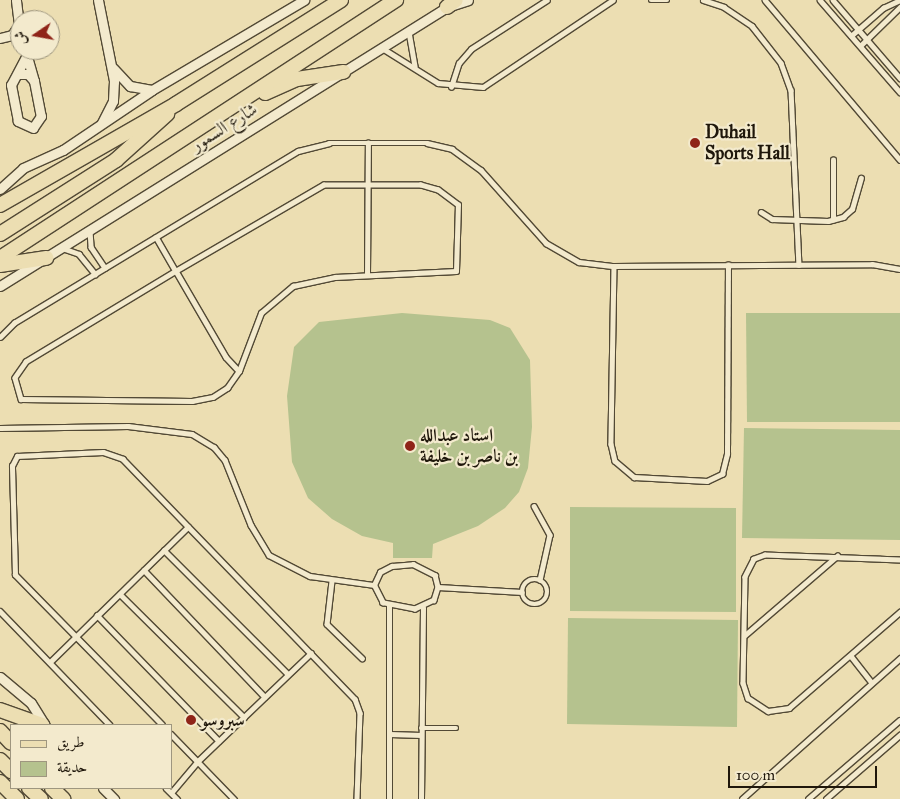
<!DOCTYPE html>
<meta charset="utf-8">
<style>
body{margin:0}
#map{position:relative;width:900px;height:799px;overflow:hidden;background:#ecdeb2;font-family:"IM FELL Great Primer",Amiri,serif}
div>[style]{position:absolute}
.green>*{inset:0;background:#b5c28e}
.roads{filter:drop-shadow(1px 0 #524935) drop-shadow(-1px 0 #524935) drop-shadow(0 1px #524935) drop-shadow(0 -1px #524935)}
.service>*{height:4.5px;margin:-2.25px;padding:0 2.25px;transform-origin:2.25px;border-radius:2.25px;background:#f3eacd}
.service>.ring{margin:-2.25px;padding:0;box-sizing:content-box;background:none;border:4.5px solid #f3eacd;border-radius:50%}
.minor>*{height:9px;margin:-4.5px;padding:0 4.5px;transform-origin:4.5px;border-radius:4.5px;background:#f3eacd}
.primary>*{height:14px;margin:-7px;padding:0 7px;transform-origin:7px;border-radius:7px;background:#ecdeb2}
.dots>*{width:14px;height:14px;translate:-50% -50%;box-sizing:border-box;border:2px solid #f3eacd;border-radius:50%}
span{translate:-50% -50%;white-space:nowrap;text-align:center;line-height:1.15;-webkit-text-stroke:4.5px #f3eacd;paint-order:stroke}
.street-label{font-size:18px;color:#1f170b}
.poi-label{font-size:18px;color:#1f170b;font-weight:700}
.left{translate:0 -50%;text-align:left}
.legend{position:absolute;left:10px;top:724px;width:162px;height:65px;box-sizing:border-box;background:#f3eacd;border:1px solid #9e967f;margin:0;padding:6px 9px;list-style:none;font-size:15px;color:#1f170b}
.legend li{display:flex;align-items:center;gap:10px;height:25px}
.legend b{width:25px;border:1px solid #9e967f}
.north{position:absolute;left:10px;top:10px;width:50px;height:50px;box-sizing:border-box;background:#f3eacd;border:1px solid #9e967f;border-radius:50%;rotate:258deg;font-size:14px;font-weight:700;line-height:20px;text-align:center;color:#1f170b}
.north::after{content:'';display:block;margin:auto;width:18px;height:22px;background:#8f2418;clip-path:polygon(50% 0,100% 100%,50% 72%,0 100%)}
.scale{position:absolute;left:728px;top:766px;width:149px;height:22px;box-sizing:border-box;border:2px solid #1f170b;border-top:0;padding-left:6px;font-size:15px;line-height:18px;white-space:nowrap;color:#1f170b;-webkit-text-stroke:4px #f3eacd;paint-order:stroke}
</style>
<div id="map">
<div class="green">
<div style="clip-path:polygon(402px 313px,490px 320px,510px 328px,530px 360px,532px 427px,528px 468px,519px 492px,505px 508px,478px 526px,433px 544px,432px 558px,393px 558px,393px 543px,362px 536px,332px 519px,308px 498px,292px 462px,287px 396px,294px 347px,319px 322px)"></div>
<div style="clip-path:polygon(746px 313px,900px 313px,900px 422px,747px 422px)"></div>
<div style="clip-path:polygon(744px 428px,900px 430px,900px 540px,742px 538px)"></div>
<div style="clip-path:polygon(570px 507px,736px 508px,736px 612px,570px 611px)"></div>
<div style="clip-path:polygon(568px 618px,738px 620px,737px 727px,567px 724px)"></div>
</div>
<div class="roads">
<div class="service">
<div style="left:651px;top:0;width:16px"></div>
<div style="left:703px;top:0;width:22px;rotate:18deg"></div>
<div style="left:724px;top:7px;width:34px;rotate:34deg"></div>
<div style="left:752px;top:26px;width:47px;rotate:51.9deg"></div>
<div style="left:781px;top:63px;width:29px;rotate:70deg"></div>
<div style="left:791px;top:90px;width:175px;rotate:87.4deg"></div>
<div style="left:765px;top:0;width:209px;rotate:49.8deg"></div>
<div style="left:820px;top:0;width:122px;rotate:49deg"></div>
<div style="left:833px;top:0;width:103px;rotate:49.3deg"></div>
<div style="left:409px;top:32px;width:35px;rotate:80deg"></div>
<div style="left:851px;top:36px;width:43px;rotate:-41.2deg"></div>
<div style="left:883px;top:8px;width:19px;rotate:-25deg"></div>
<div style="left:860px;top:46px;width:56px;rotate:-44.3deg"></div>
<div style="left:382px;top:48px;width:66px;rotate:32deg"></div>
<div style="left:438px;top:83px;width:45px;rotate:5.1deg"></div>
<div style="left:483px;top:87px;width:156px;rotate:-33.8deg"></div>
<div style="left:451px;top:87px;width:25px;rotate:-72deg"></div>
<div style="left:459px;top:63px;width:18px;rotate:-49deg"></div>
<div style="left:471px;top:49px;width:90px;rotate:-32.8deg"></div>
<div style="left:761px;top:212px;width:13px;rotate:32deg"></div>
<div style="left:772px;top:219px;width:56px;rotate:2deg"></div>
<div style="left:828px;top:221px;width:16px;rotate:-15deg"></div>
<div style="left:843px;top:217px;width:12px;rotate:-42deg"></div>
<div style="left:852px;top:209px;width:32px;rotate:-74deg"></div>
<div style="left:833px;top:220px;width:60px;rotate:-90deg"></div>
<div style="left:90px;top:231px;width:16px;rotate:86deg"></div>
<div style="left:91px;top:247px;width:25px;rotate:56deg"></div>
<div style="left:156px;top:237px;width:39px;rotate:60deg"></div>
<div style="left:176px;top:271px;width:175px;rotate:148.8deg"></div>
<div style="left:26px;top:362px;width:19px;rotate:125deg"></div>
<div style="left:15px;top:378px;width:22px;rotate:74deg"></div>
<div style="left:21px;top:399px;width:171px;rotate:0.7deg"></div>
<div style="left:192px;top:401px;width:21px;rotate:-11deg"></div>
<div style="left:213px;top:397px;width:17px;rotate:-33deg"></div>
<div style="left:227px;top:388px;width:21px;rotate:-55deg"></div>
<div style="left:239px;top:371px;width:62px;rotate:-69.2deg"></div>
<div style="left:261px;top:313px;width:42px;rotate:-40.2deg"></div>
<div style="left:293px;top:286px;width:43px;rotate:-12.1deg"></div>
<div style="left:335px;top:277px;width:121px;rotate:-2.8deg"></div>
<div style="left:456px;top:271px;width:66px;rotate:-88.3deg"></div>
<div style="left:458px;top:205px;width:25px;rotate:-143deg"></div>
<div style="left:438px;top:190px;width:18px;rotate:-164deg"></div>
<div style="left:421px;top:185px;width:97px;rotate:180deg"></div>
<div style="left:324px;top:185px;width:171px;rotate:149.8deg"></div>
<div style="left:176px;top:271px;width:99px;rotate:59.8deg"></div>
<div style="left:226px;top:357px;width:19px;rotate:47deg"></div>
<div style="left:62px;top:248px;width:18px;rotate:19deg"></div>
<div style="left:79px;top:254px;width:26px;rotate:51deg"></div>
<div style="left:614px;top:266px;width:178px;rotate:91deg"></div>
<div style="left:611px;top:444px;width:17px;rotate:77deg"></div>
<div style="left:615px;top:461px;width:25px;rotate:40deg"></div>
<div style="left:634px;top:477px;width:73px;rotate:3.1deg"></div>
<div style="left:707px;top:481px;width:17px;rotate:-25deg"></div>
<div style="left:722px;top:474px;width:21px;rotate:-76deg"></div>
<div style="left:727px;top:454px;width:189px;rotate:-89.7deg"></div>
<div style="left:367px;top:275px;width:132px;rotate:-89.6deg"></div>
<div style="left:0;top:337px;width:20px;rotate:-45deg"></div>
<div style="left:14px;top:323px;width:332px;rotate:-31.2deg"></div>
<div style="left:298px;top:151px;width:32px;rotate:-14deg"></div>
<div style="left:329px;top:143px;width:98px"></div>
<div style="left:427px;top:143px;width:26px;rotate:13deg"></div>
<div style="left:452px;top:149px;width:36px;rotate:36deg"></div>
<div style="left:481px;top:170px;width:98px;rotate:48.3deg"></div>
<div style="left:546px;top:243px;width:38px;rotate:30deg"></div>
<div style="left:579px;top:262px;width:35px;rotate:7deg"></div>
<div style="left:614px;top:266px;width:258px;rotate:-0.4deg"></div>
<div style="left:872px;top:264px;width:28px;rotate:10deg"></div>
<div style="left:0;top:428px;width:128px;rotate:-0.9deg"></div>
<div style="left:128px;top:426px;width:64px;rotate:7.1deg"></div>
<div style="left:192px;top:434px;width:26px;rotate:31deg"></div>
<div style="left:214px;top:447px;width:17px;rotate:50deg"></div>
<div style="left:225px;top:460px;width:70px;rotate:68.2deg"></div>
<div style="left:251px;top:525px;width:35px;rotate:59deg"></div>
<div style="left:269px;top:555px;width:46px;rotate:27.1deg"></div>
<div style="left:310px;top:576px;width:65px;rotate:8deg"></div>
<div style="left:534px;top:506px;width:33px;rotate:61deg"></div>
<div style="left:550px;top:535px;width:46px;rotate:102.5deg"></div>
<div style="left:164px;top:550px;width:175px;rotate:45deg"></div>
<div style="left:900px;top:560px;width:135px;rotate:-177.9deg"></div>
<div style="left:765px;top:555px;width:12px;rotate:160deg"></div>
<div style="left:754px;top:559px;width:20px;rotate:117deg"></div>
<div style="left:745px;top:577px;width:106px;rotate:91.1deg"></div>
<div style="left:743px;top:683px;width:16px;rotate:72deg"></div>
<div style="left:748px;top:698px;width:24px;rotate:33deg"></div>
<div style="left:768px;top:711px;width:21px;rotate:-8deg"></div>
<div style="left:789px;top:708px;width:147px;rotate:-40.9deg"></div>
<div style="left:413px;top:564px;width:25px;rotate:27deg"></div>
<div style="left:435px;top:575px;width:12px;rotate:76deg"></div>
<div style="left:438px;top:587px;width:14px;rotate:107deg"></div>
<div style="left:434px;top:600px;width:21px;rotate:155deg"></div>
<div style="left:415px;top:609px;width:33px;rotate:-169deg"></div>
<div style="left:383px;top:603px;width:20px;rotate:-117deg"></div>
<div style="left:374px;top:585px;width:14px;rotate:-65deg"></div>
<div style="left:380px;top:572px;width:13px;rotate:-27deg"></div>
<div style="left:392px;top:566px;width:21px;rotate:-5deg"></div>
<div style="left:144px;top:570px;width:175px;rotate:46.4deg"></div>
<div class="ring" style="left:522px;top:579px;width:21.5px;height:21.5px"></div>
<div style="left:332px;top:581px;width:43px;rotate:96.6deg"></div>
<div style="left:327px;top:624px;width:49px;rotate:44.2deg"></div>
<div style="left:438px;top:587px;width:84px;rotate:3.4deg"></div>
<div style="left:120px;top:594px;width:175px;rotate:44.8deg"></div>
<div style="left:0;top:611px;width:158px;rotate:46deg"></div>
<div style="left:97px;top:615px;width:175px;rotate:45.9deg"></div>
<div style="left:744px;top:636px;width:123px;rotate:-40.7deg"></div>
<div style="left:851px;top:656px;width:33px;rotate:52deg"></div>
<div style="left:50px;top:662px;width:193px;rotate:-44.4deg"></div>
<div style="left:162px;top:725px;width:210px;rotate:-134.4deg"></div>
<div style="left:15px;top:575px;width:109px;rotate:-91.6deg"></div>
<div style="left:12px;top:466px;width:11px;rotate:-63deg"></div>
<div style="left:17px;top:456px;width:86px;rotate:-2.7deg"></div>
<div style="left:103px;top:452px;width:21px;rotate:19deg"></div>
<div style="left:123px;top:459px;width:334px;rotate:46deg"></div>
<div style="left:355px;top:699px;width:15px;rotate:70deg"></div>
<div style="left:360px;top:713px;width:86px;rotate:92deg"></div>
<div style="left:421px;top:728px;width:35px"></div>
<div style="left:171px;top:734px;width:91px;rotate:45.9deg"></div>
<div style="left:390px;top:734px;width:31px;rotate:2deg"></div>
<div style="left:166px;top:788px;width:16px;rotate:45deg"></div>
<div style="left:171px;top:793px;width:42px;rotate:-49.8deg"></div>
<div style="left:198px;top:761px;width:156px;rotate:-43.7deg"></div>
<div style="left:389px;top:799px;width:193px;rotate:-90deg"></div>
<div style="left:421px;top:799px;width:191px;rotate:-89.4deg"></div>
<div style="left:742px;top:799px;width:212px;rotate:-41.7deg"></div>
<div style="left:808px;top:799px;width:121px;rotate:-40.7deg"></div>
<div style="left:826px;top:799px;width:98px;rotate:-40.9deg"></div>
</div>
<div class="minor">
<div style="left:98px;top:0;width:83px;rotate:78.8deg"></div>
<div style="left:114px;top:81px;width:20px;rotate:93deg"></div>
<div style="left:113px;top:101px;width:25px;rotate:117deg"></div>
<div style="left:0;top:38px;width:12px;rotate:-14deg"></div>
<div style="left:12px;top:35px;width:12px;rotate:-55deg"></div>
<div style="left:19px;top:25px;width:25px;rotate:-97deg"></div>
<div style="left:26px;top:53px;width:29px;rotate:74deg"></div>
<div style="left:113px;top:68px;width:25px;rotate:47deg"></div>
<div style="left:130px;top:86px;width:22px;rotate:10deg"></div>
<div style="left:19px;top:74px;width:9px"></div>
<div style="left:28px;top:74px;width:9px;rotate:49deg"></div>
<div style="left:34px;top:81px;width:36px;rotate:79deg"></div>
<div style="left:41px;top:116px;width:14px;rotate:124deg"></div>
<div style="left:33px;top:128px;width:17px;rotate:-155deg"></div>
<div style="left:18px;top:121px;width:37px;rotate:-101deg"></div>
<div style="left:11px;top:85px;width:34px;rotate:-62deg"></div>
<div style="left:0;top:189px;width:31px;rotate:-42deg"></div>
<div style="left:23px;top:168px;width:44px;rotate:-24.2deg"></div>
<div style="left:63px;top:150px;width:107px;rotate:-34deg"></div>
<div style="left:152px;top:90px;width:177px;rotate:-30.6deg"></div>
<div style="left:0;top:286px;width:527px;rotate:-31.97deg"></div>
<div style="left:447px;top:7px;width:22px;rotate:-18deg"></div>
<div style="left:0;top:677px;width:40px;rotate:40deg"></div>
<div style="left:31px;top:703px;width:26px;rotate:58deg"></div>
<div style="left:103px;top:788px;width:16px;rotate:45deg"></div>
</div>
<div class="primary">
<div style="left:447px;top:7px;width:11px;rotate:-38deg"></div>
<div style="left:265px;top:93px;width:35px;rotate:-24deg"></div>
<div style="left:297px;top:79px;width:47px;rotate:-8.7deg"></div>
<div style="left:0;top:205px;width:203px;rotate:-29.8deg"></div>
<div style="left:176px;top:104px;width:195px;rotate:-32.2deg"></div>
<div style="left:0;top:234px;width:138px;rotate:-32.5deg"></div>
<div style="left:116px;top:160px;width:69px;rotate:-42deg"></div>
<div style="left:0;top:258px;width:473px;rotate:-33.1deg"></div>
<div style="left:0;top:265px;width:47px;rotate:-8.7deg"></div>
<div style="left:0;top:710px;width:45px;rotate:19.7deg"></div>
<div style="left:0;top:731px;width:16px;rotate:47deg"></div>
<div style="left:0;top:760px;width:16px;rotate:45deg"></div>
<div style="left:0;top:782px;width:24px;rotate:45deg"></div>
<div style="left:29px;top:788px;width:16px;rotate:43deg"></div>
<div style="left:52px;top:788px;width:16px;rotate:45deg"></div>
</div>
</div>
<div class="dots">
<div style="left:695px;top:143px;background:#8f2418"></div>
<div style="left:410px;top:446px;background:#8f2418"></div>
<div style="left:191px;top:720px;background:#8f2418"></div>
</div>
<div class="street-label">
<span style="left:224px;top:127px;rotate:-32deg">شارع السمور</span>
</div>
<div class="poi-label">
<span class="left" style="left:705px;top:143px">Duhail<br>Sports Hall</span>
<span class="left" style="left:420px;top:446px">استاد عبدالله<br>بن ناصر بن خليفة</span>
<span class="left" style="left:201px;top:720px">سبروسو</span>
</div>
<ul class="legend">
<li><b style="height:6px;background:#ecdeb2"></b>طريق</li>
<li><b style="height:14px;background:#b5c28e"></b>حديقة</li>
</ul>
<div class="north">ش</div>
<div class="scale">100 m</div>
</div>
